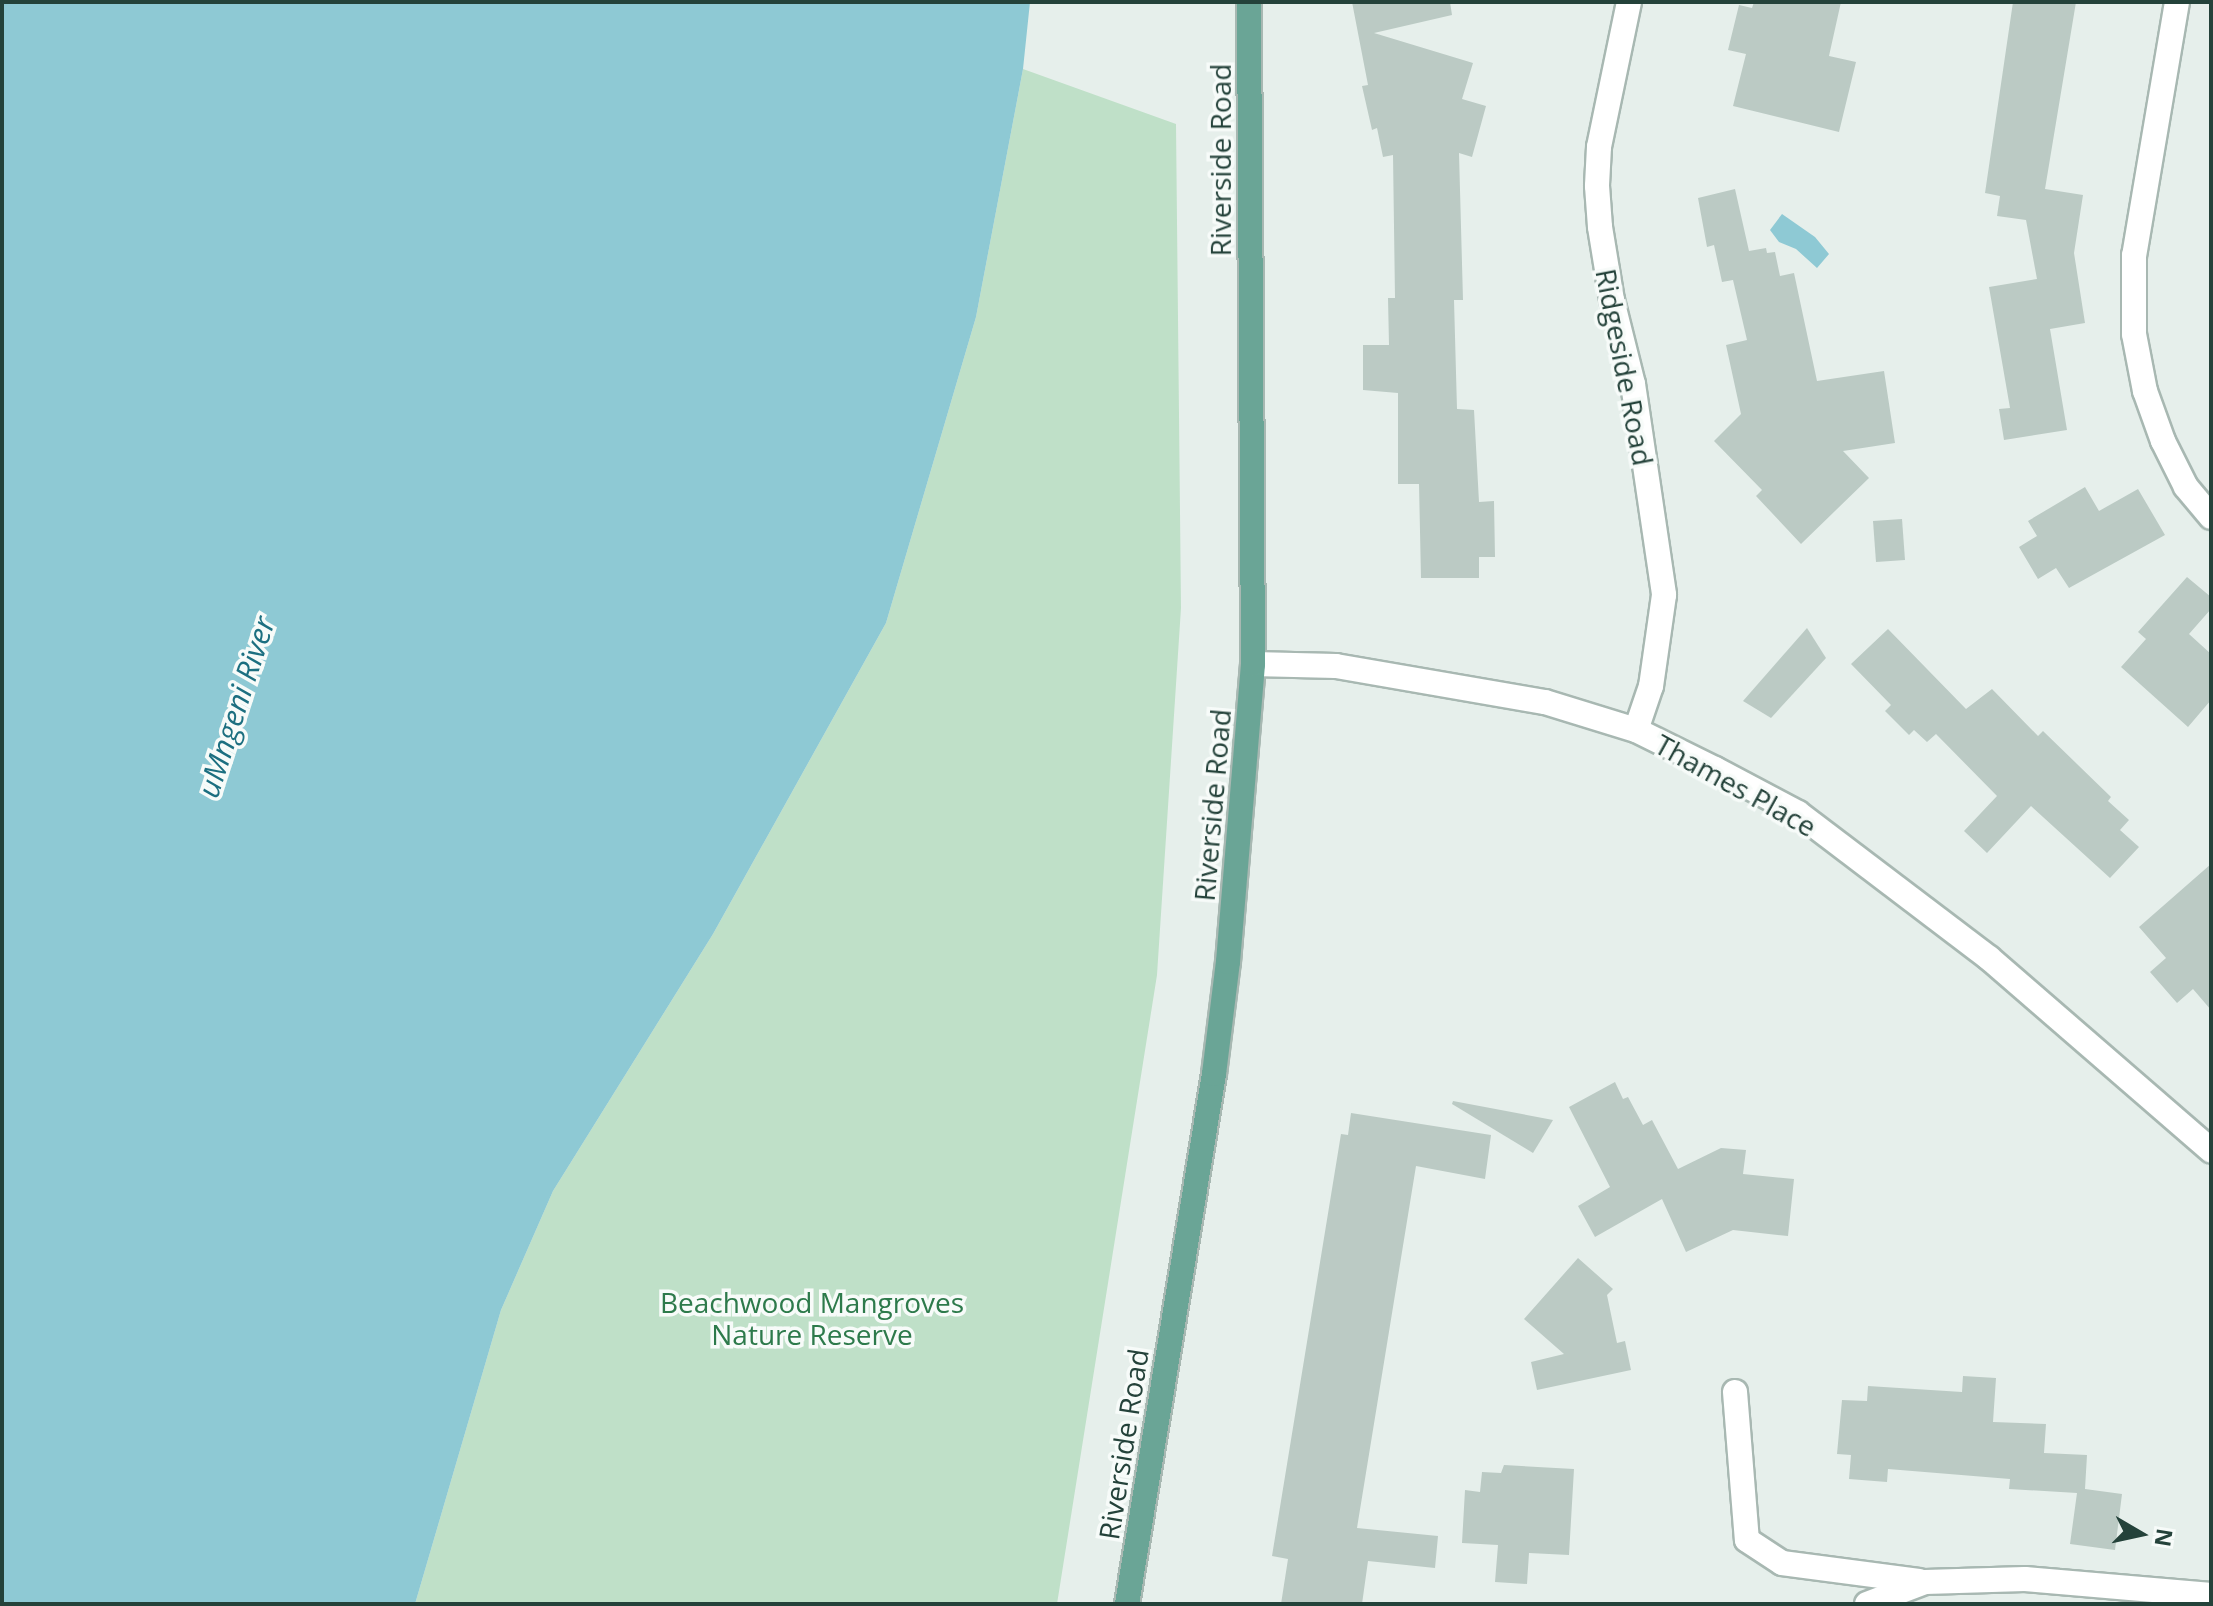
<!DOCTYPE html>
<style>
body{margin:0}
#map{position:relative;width:2213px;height:1606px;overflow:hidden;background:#e6efeb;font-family:"Open Sans",sans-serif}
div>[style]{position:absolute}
.green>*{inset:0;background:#bfe0c8}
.water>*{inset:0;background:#8ec9d4}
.building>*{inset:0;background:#bbcac4}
.roads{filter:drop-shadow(2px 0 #a8b8b2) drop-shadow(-2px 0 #a8b8b2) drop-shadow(0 2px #a8b8b2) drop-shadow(0 -2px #a8b8b2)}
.minor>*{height:24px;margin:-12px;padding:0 12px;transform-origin:12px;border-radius:12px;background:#fff}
.major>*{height:24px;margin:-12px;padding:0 12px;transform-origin:12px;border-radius:12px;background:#6aa596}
span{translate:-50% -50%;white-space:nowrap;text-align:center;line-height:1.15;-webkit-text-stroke:7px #f7fbf9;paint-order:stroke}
.street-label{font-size:28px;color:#24423a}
.park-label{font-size:28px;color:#2d7a4b}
.water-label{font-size:30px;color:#1c6f80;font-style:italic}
.frame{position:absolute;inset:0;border:4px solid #24423a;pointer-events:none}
.north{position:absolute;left:2101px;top:1494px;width:80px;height:80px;-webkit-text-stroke:6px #f7fbf9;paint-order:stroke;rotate:99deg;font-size:22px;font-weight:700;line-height:32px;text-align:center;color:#24423a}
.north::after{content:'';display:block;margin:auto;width:28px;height:36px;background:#24423a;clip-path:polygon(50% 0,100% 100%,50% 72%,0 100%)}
</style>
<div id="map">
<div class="green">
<div style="clip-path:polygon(1023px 69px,1176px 124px,1181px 608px,1157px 975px,1057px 1604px,415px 1604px,501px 1310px,553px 1191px,713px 934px,886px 623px,976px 317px)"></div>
</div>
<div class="water">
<div style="clip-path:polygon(2px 2px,1030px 2px,1023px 69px,976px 317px,886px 623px,713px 934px,553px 1191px,501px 1310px,415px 1604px,2px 1604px)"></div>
<div style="clip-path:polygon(1782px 214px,1815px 237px,1829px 254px,1817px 268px,1796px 249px,1779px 242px,1770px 230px)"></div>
</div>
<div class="building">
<div style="clip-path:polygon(1352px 2px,1450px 2px,1452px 15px,1374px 33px,1473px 63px,1462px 99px,1486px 106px,1472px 157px,1459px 153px,1463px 300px,1454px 300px,1457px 409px,1474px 410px,1479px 502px,1494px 501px,1495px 557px,1479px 557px,1479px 578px,1421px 578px,1419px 484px,1398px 484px,1398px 393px,1363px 390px,1363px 345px,1389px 345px,1388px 298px,1395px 298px,1393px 155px,1383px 157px,1377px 128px,1372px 130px,1362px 86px,1368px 85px)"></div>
<div style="clip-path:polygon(1754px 2px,1841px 2px,1829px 56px,1856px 62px,1839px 132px,1733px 106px,1746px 54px,1728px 50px,1739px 5px,1752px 8px)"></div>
<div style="clip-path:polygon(2013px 2px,2076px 2px,2045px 189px,2083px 195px,2074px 253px,2085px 323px,2050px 329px,2067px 430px,2004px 440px,1999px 409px,2010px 408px,1989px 287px,2037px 279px,2026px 220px,1997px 216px,2000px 196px,1985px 193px)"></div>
<div style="clip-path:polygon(1735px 189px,1749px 251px,1766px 248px,1767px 253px,1775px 252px,1780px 276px,1794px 273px,1817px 381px,1884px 371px,1895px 443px,1843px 451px,1869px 478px,1801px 544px,1756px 496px,1762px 490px,1714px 441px,1741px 414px,1726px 345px,1747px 340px,1733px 280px,1722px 282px,1714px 245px,1707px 247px,1698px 198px)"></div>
<div style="clip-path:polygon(2085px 487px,2099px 511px,2138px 489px,2165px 535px,2069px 588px,2056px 568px,2038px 579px,2019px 547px,2037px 536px,2028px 521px)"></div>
<div style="clip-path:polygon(1902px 519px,1905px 560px,1876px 562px,1873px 521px)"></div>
<div style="clip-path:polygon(2187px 577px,2211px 597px,2211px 609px,2189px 634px,2211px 654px,2211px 700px,2188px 727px,2121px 667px,2146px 639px,2138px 632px)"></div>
<div style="clip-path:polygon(1807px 628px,1826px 658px,1771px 718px,1743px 701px)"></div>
<div style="clip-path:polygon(1888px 629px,1966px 709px,1992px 689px,2038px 736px,2043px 731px,2111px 797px,2108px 801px,2129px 820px,2120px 830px,2139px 847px,2110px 878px,2031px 806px,1987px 853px,1964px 831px,1997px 796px,1936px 734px,1927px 742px,1914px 730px,1909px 735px,1885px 711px,1891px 705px,1851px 664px)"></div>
<div style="clip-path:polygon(2211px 864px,2211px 1010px,2193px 989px,2177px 1003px,2150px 972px,2166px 958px,2139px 927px)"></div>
<div style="clip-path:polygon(1615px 1082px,1623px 1099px,1628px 1097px,1643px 1125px,1652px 1120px,1678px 1169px,1721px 1148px,1746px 1150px,1743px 1174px,1794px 1179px,1788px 1236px,1733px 1230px,1686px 1252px,1662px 1199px,1595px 1237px,1578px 1206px,1610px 1187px,1569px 1107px)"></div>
<div style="clip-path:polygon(1453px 1101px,1553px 1120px,1533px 1153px,1452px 1104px)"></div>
<div style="clip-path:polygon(1351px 1113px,1491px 1135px,1485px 1179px,1416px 1166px,1357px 1528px,1438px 1536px,1435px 1568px,1368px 1561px,1362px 1604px,1281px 1604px,1288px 1559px,1272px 1556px,1341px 1134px,1348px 1135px)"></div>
<div style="clip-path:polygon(1578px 1258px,1613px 1289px,1607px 1295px,1617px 1343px,1625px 1341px,1631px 1370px,1537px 1390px,1531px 1362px,1564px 1354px,1524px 1319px)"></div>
<div style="clip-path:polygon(1963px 1376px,1996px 1378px,1993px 1422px,2046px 1424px,2044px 1453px,2087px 1455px,2085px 1489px,2122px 1494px,2115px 1550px,2070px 1544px,2077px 1493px,2009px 1489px,2010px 1479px,1888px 1469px,1887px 1482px,1849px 1479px,1851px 1455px,1837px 1454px,1842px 1400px,1867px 1401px,1868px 1386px,1962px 1392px)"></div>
<div style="clip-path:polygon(1504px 1465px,1574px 1469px,1569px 1555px,1529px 1553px,1527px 1584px,1495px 1582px,1498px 1545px,1462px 1543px,1465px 1490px,1480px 1492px,1482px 1472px,1501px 1473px)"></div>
</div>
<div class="roads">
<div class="minor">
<div style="left:1629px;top:2px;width:148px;rotate:101.7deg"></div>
<div style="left:1599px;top:147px;width:39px;rotate:93deg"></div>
<div style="left:1597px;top:186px;width:41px;rotate:85.8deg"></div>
<div style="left:1600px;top:227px;width:74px;rotate:80.7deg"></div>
<div style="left:1612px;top:300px;width:87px;rotate:76deg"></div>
<div style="left:1633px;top:384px;width:213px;rotate:81.6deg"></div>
<div style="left:1664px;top:595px;width:92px;rotate:98.1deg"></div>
<div style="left:1651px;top:686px;width:46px;rotate:108.8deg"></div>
<div style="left:2177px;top:2px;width:257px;rotate:99.6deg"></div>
<div style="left:2134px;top:255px;width:79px;rotate:90deg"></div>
<div style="left:2134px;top:334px;width:58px;rotate:79.1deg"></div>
<div style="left:2145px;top:391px;width:53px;rotate:70.2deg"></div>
<div style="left:2163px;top:441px;width:51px;rotate:63.4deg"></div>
<div style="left:2186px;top:487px;width:39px;rotate:50deg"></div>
<div style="left:1253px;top:664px;width:83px;rotate:1.4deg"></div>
<div style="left:1336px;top:666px;width:212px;rotate:9.8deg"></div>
<div style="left:1545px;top:702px;width:95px;rotate:17.1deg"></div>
<div style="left:1636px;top:730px;width:88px;rotate:26.3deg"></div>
<div style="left:1715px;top:769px;width:94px;rotate:27.9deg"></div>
<div style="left:1798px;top:813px;width:240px;rotate:37.2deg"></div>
<div style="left:1989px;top:958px;width:294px;rotate:40.9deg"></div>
<div style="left:1735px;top:1392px;width:148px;rotate:85.4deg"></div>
<div style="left:1747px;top:1540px;width:42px;rotate:33.3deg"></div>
<div style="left:1782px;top:1563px;width:138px;rotate:7.5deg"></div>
<div style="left:1867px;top:1604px;width:62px;rotate:-20.8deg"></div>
<div style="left:1925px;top:1582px;width:100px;rotate:-1.7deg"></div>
<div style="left:2025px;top:1579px;width:187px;rotate:4.9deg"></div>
</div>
<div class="major">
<div style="left:1127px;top:1604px;width:537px;rotate:-80.68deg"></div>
<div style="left:1214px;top:1074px;width:113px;rotate:-82.9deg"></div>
<div style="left:1228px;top:962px;width:299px;rotate:-85.2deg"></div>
<div style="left:1253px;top:664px;width:662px;rotate:-90.35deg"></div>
</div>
</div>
<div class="street-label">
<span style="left:1220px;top:160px;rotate:-90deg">Riverside Road</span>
<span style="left:1625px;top:367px;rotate:79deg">Ridgeside Road</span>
<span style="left:1736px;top:785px;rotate:29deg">Thames Place</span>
<span style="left:1212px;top:805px;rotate:-85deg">Riverside Road</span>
<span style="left:1123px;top:1444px;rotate:-81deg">Riverside Road</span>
</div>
<div class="park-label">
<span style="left:812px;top:1318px">Beachwood Mangroves<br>Nature Reserve</span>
</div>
<div class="water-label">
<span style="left:236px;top:707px;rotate:-72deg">uMngeni River</span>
</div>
<div class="frame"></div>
<div class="north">N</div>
</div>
